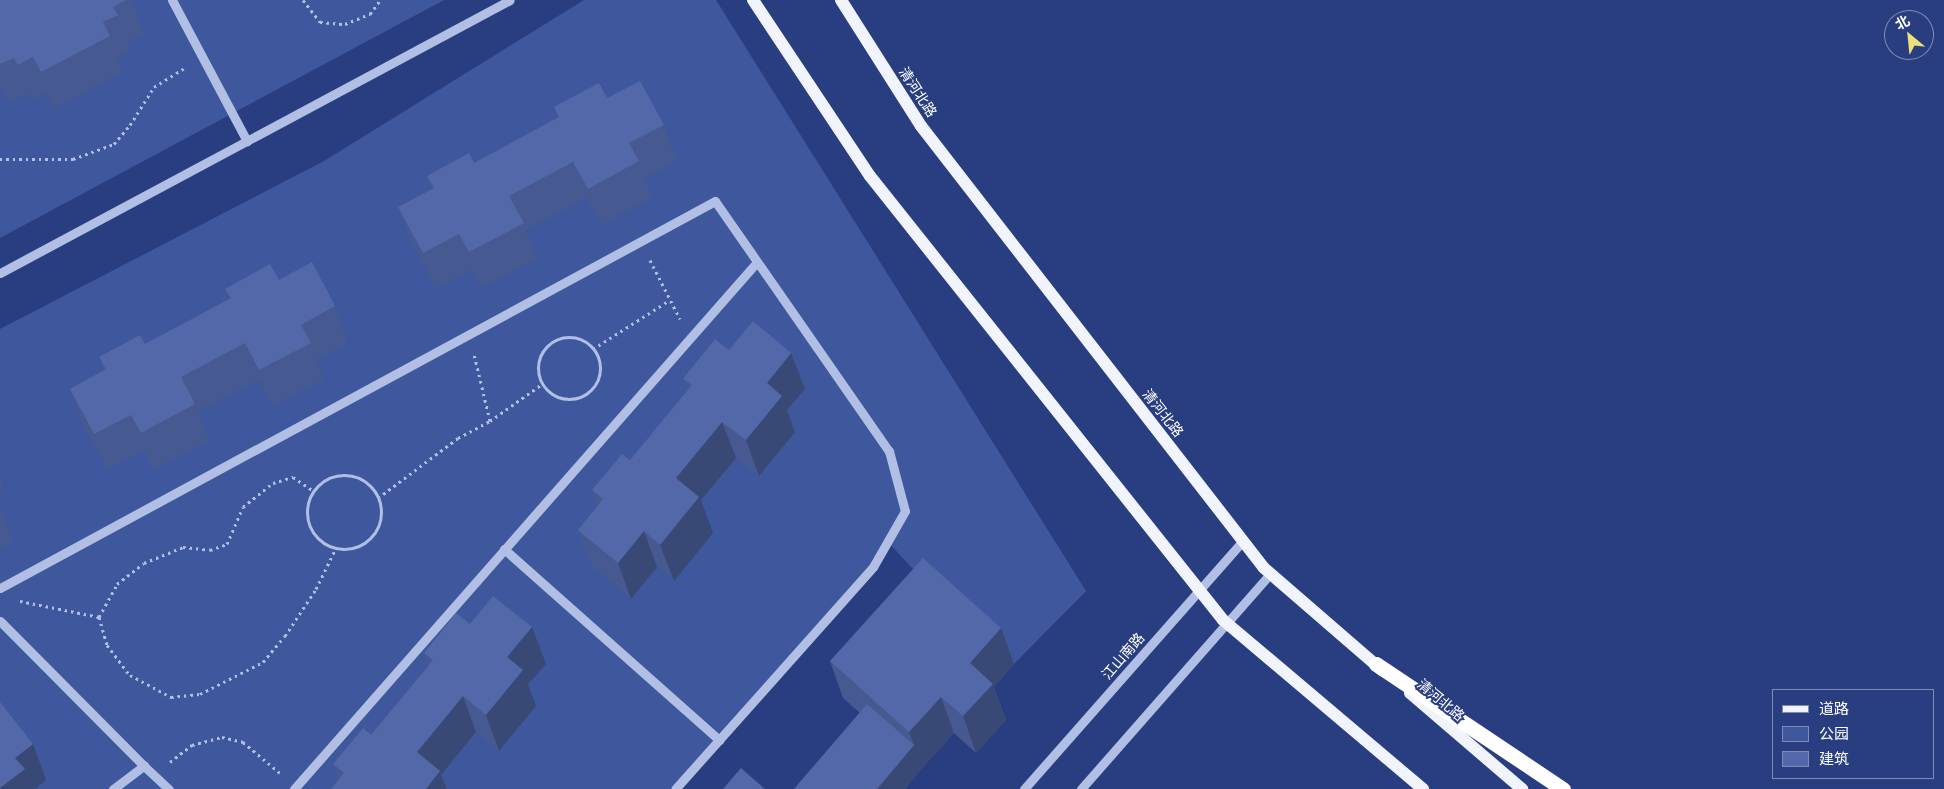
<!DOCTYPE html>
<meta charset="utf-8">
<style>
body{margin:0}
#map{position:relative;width:1944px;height:789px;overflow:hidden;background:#293e80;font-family:Poppins,"Noto Sans SC",sans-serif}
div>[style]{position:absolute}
.green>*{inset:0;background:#3e579d}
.path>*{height:3px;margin-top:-1.5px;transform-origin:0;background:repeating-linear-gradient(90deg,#b1bfe5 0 2.5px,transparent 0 6.5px)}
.path>.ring{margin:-1.5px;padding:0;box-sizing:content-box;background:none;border:3px solid #b1bfe5;border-radius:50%}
.minor>*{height:9px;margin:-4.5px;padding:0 4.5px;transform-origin:4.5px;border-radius:4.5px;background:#b1bfe5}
.major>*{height:12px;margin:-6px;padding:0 6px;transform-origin:6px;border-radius:6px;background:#f1f3fd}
.highway>*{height:15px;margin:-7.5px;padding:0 7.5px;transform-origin:7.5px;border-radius:7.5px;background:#fff}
.wall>*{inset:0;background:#475991}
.shaded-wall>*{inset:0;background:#394976}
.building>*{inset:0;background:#5268a9}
span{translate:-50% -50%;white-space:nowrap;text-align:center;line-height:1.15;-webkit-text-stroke:4px #293e80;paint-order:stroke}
.street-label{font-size:14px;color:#fff}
.legend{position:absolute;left:1772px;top:689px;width:162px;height:90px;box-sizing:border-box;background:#293e80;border:1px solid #7f8bb3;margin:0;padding:6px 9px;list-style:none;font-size:15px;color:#fff}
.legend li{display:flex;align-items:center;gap:10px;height:25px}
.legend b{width:25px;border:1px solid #7f8bb3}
.north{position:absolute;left:1884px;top:10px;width:50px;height:50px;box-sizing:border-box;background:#293e80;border:1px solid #7f8bb3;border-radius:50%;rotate:332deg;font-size:14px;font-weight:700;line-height:20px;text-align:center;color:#fff}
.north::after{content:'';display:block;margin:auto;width:18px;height:22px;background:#ece178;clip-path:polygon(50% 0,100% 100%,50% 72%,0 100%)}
</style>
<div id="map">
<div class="green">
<div style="clip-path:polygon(0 0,444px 0,0 238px)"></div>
<div style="clip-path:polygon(584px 0,716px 0,1086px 591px,1014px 664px,936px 594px,888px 542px,873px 567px,675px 789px,0 789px,0 329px,324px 161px)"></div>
</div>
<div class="path">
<div style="left:303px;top:0;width:28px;rotate:52deg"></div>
<div style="left:320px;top:22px;width:25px;rotate:5deg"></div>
<div style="left:345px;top:24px;width:27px;rotate:-22deg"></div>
<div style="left:370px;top:14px;width:17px;rotate:-54deg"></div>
<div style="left:0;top:159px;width:73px"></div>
<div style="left:73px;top:159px;width:44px;rotate:-20.1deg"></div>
<div style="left:114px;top:144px;width:25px;rotate:-50deg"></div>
<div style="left:130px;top:125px;width:45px;rotate:-57.7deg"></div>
<div style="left:154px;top:87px;width:36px;rotate:-32deg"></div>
<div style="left:650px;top:260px;width:66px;rotate:63deg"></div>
<div class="ring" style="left:538px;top:337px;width:59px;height:59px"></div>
<div style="left:593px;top:349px;width:91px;rotate:-32.5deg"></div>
<div style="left:490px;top:421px;width:64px;rotate:-35.4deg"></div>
<div class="ring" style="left:307px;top:475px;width:71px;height:71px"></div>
<div style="left:378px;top:498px;width:100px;rotate:-36.9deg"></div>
<div style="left:458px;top:438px;width:36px;rotate:-28deg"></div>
<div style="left:490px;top:421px;width:69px;rotate:-103.4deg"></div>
<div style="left:20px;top:601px;width:81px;rotate:11.4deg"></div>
<div style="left:99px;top:617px;width:29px;rotate:74deg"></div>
<div style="left:107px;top:645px;width:38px;rotate:53deg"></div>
<div style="left:130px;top:675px;width:47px;rotate:28.2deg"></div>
<div style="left:171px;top:697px;width:29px;rotate:-6deg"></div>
<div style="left:200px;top:694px;width:71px;rotate:-26.9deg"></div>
<div style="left:263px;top:662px;width:34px;rotate:-50deg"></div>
<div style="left:285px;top:636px;width:56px;rotate:-56.6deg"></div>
<div style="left:316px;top:589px;width:46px;rotate:-64deg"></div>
<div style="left:99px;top:617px;width:38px;rotate:-61deg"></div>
<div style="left:117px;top:584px;width:34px;rotate:-38deg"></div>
<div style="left:144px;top:563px;width:42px;rotate:-22.3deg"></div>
<div style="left:183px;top:547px;width:27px;rotate:6deg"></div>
<div style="left:210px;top:550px;width:18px;rotate:-19deg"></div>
<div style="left:227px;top:544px;width:40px;rotate:-66.6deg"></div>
<div style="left:243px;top:507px;width:38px;rotate:-39deg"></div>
<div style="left:273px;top:483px;width:21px;rotate:-17deg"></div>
<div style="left:293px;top:477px;width:25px;rotate:34deg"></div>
<div style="left:170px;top:762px;width:28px;rotate:-38deg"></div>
<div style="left:192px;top:745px;width:31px;rotate:-15deg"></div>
<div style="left:222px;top:737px;width:22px;rotate:13deg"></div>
<div style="left:243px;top:742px;width:48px;rotate:40deg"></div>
</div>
<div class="minor">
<div style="left:172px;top:0;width:160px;rotate:62deg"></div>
<div style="left:0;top:273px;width:578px;rotate:-28.16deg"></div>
<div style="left:504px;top:549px;width:288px;rotate:41.6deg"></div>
<div style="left:0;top:588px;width:813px;rotate:-28.42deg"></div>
<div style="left:715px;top:201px;width:305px;rotate:55.2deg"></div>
<div style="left:889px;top:451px;width:62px;rotate:75.1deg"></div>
<div style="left:905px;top:511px;width:64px;rotate:119.7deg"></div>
<div style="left:873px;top:567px;width:297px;rotate:131.7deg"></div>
<div style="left:0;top:621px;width:204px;rotate:45.2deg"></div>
<div style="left:113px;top:789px;width:39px;rotate:-37deg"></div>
<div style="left:144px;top:766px;width:34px;rotate:43deg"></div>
<div style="left:294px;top:789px;width:701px;rotate:-48.7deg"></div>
<div style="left:1024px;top:789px;width:331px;rotate:-48.6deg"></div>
<div style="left:1081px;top:789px;width:288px;rotate:-48.7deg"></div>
</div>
<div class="major">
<div style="left:753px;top:0;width:211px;rotate:56.4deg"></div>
<div style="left:870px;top:176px;width:567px;rotate:51.51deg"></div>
<div style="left:1223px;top:620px;width:262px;rotate:40.2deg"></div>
<div style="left:841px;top:0;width:149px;rotate:57.6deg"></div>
<div style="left:921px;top:126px;width:559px;rotate:52.19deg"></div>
<div style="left:1264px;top:568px;width:157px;rotate:40.9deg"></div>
<div style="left:1410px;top:693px;width:148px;rotate:40.6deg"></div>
</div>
<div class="highway">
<div style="left:1376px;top:664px;width:225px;rotate:33.8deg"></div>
</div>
<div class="wall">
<div style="clip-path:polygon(0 0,132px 0,144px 34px,128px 42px,131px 51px,118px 58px,123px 72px,54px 109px,46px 93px,31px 101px,27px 94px,9px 103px,0 86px)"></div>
<div style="clip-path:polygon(607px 98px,664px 125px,677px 161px,645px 178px,652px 198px,601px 225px,587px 198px,526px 230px,537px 259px,482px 288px,472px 270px,436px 289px,412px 243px,398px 207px,432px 189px,427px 176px,474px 163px,558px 118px,554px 107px)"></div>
<div style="clip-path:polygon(279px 280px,335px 306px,348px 343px,317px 359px,324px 379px,272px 406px,258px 380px,198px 412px,209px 441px,154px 470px,144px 451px,108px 470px,83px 425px,70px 389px,104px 370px,99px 357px,145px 344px,229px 299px,225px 289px)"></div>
<div style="clip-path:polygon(729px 350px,791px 353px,805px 389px,787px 410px,795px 432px,759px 476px,736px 458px,701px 500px,713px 533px,674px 581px,657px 567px,631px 599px,591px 566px,578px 530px,598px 505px,592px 490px,630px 460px,688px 391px,683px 379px)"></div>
<div style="clip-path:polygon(0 477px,5px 490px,0 492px)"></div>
<div style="clip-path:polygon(0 506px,13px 542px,0 549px)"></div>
<div style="clip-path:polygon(470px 624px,532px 627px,546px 664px,528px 684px,536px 706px,499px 751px,476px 732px,441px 775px,447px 789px,331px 789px,338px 780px,333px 764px,371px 735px,428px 666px,424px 653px)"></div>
<div style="clip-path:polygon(1001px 628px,1014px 664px,994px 687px,1006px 720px,976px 753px,954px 733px,922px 768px,905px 789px,794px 789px,860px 713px,843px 698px,830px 661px)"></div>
</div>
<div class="shaded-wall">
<div style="clip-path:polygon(791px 353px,805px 389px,787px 410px,795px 432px,759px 476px,746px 440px,767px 383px)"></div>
<div style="clip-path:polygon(722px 422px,736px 458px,701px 500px,713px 533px,674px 581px,660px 545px,676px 478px)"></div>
<div style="clip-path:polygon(644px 531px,657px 567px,631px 599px,618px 563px)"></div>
<div style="clip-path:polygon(532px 627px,546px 664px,528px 684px,536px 706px,499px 751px,486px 715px,507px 657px)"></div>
<div style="clip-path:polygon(1001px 628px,1014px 664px,994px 687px,1006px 720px,976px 753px,963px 716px,970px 663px)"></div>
<div style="clip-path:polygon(463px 696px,476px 732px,441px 775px,447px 789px,426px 789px,417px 752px)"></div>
<div style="clip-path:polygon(941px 697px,954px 733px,922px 768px,905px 789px,877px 789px,914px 745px,909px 732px)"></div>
<div style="clip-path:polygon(33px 744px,46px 780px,35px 789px,0 789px,15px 758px)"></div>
</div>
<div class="building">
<div style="clip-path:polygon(0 0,126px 0,113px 7px,118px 15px,103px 22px,110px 36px,41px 72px,33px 57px,18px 65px,14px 58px,0 64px)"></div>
<div style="clip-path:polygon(640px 81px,664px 125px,629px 143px,639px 161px,588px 189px,573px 162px,509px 196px,524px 223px,469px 252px,459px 234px,423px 253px,398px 207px,434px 188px,427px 176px,469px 153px,474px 163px,559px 117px,554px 107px,599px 83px,607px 98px)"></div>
<div style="clip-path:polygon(312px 262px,335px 306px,301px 325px,311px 343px,259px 370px,245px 343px,181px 377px,195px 404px,141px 433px,131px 415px,94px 434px,70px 389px,106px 369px,99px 357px,140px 335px,145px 344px,231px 298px,225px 289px,270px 264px,279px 280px)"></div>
<div style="clip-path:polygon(753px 321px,791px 353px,767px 383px,782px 396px,746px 440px,722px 422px,676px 478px,699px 497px,660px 545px,644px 531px,618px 563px,578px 530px,603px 499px,592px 490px,622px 454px,630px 460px,692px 385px,683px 379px,715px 339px,729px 350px)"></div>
<div style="clip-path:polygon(923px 558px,1001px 628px,970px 663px,993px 684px,963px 716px,941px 697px,909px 732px,830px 661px)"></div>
<div style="clip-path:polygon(493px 596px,532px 627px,507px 657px,523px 670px,486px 715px,463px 696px,417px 752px,440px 771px,426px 789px,331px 789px,344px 773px,333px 764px,363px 728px,371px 735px,433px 660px,424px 653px,456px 613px,470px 624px)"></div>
<div style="clip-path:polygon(0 702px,33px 744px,15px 758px,25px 769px,0 788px)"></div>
<div style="clip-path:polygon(867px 704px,914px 745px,877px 789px,794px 789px)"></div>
<div style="clip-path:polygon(741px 768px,765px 789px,723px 789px)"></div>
</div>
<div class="street-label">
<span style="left:918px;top:92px;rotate:57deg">清河北路</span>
<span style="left:1163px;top:413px;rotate:52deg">清河北路</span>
<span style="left:1123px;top:656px;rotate:-49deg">江山南路</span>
<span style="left:1441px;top:700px;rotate:40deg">清河北路</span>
</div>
<ul class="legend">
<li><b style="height:6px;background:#f1f3fd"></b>道路</li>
<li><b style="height:14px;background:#3e579d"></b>公园</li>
<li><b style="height:14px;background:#5268a9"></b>建筑</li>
</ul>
<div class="north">北</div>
</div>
